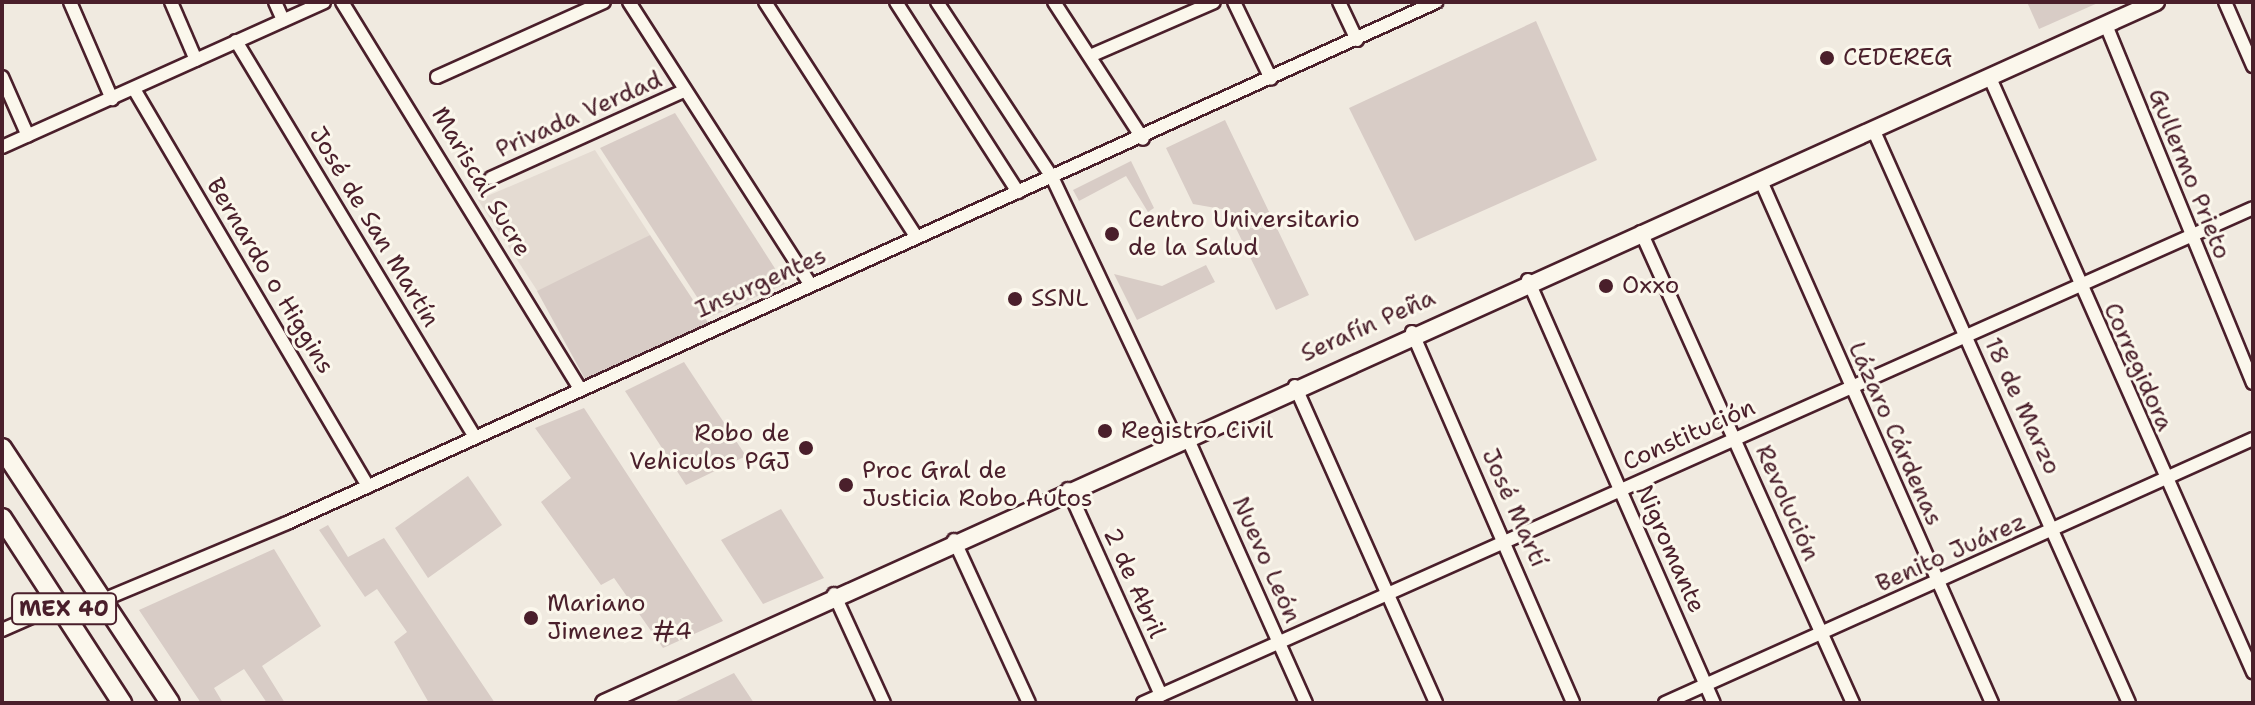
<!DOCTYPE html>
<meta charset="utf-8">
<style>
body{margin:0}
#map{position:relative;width:2255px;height:705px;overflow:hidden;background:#f0eae0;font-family:"Shantell Sans",sans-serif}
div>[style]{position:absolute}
.built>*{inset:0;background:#e4dbd2}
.green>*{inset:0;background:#d8ccc6}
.roads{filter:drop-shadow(2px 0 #4a1f2b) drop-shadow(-2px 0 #4a1f2b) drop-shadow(0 2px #4a1f2b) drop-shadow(0 -2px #4a1f2b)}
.street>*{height:12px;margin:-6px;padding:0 6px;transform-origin:6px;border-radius:6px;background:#fbf7ec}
.secondary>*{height:16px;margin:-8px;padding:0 8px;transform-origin:8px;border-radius:8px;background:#fbf7ec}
.primary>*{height:18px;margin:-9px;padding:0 9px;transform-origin:9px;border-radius:9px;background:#fbf7ec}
.dots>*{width:22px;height:22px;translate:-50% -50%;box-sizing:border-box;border:4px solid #fbf7ec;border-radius:50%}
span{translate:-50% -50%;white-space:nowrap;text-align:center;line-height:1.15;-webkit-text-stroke:6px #fbf7ec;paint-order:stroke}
.shield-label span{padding:2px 6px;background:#fbf7ec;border:2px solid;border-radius:6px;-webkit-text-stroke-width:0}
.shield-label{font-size:22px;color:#4a1f2b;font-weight:700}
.poi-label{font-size:24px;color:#4a1f2b}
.left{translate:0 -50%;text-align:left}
.right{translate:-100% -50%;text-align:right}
.street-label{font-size:24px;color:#4a1f2b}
.frame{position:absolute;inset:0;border:4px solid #4a1f2b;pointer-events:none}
</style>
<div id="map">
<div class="built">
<div style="clip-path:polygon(595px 150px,650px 235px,542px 298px,478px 200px)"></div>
</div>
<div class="green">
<div style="clip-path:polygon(2027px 2px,2100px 2px,2039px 29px)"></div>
<div style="clip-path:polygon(1536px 21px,1597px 160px,1415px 241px,1349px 108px)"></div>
<div style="clip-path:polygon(675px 113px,785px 284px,710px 317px,600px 148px)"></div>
<div style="clip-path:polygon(1225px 120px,1309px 295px,1276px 310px,1227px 210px,1193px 204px,1166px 148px)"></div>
<div style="clip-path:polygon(1131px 161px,1154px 208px,1148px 212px,1126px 176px,1079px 201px,1073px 190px)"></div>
<div style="clip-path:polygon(650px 235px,709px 324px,585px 379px,537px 291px)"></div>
<div style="clip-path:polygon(1206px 265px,1215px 282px,1137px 320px,1114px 274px,1162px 286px)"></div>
<div style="clip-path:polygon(684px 362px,746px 456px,686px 485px,625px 391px)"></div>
<div style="clip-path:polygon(584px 408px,723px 621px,663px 648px,614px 578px,601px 585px,541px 502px,571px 478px,535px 428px)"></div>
<div style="clip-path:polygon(468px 476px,502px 525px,428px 578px,395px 528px)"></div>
<div style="clip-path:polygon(781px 509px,824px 578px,763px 604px,721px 540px)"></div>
<div style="clip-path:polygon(328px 525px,348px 557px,384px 538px,495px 703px,429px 703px,394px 642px,407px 632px,377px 589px,365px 597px,319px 530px)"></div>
<div style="clip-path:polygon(274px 549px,321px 626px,262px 666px,285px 703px,267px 703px,244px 669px,214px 688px,223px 703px,201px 703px,139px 610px)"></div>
<div style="clip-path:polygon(734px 673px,754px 703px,672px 703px)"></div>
</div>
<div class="roads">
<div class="street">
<div style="left:70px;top:2px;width:106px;rotate:66.6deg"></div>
<div style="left:171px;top:2px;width:63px;rotate:66.7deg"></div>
<div style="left:275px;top:2px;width:20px;rotate:66deg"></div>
<div style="left:342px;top:2px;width:452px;rotate:58.4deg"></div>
<div style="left:629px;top:2px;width:336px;rotate:57.3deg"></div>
<div style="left:765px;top:2px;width:278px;rotate:57.2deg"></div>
<div style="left:896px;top:2px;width:226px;rotate:57.3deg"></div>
<div style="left:937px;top:2px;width:209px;rotate:56.7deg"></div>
<div style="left:1052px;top:177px;width:290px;rotate:64.7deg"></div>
<div style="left:1054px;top:2px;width:163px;rotate:57deg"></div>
<div style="left:1234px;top:2px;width:85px;rotate:64.3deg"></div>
<div style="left:1339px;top:2px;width:42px;rotate:64.7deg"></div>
<div style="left:2225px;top:2px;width:70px;rotate:66.4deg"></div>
<div style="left:2106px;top:25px;width:387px;rotate:67.7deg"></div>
<div style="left:236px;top:41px;width:461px;rotate:58.9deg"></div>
<div style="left:1090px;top:56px;width:135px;rotate:-23.5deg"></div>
<div style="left:2px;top:77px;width:64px;rotate:66.2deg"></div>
<div style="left:437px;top:77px;width:183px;rotate:-24.2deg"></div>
<div style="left:1990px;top:78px;width:650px;rotate:66.12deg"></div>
<div style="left:134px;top:89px;width:461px;rotate:59.5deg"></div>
<div style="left:1873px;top:129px;width:628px;rotate:65.96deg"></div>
<div style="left:2px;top:147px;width:353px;rotate:-24.2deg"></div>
<div style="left:491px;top:178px;width:212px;rotate:-24.3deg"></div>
<div style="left:1761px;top:181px;width:571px;rotate:66.13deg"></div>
<div style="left:1641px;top:232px;width:517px;rotate:65.77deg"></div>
<div style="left:1528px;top:280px;width:462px;rotate:66.3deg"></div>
<div style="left:1412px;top:332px;width:404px;rotate:66.5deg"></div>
<div style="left:1295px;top:386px;width:347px;rotate:66deg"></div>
<div style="left:1186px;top:435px;width:294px;rotate:65.9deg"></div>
<div style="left:1068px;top:489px;width:226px;rotate:65.7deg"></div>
<div style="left:954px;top:540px;width:179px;rotate:65.3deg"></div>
<div style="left:834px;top:594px;width:120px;rotate:65.4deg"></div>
<div style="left:103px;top:600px;width:199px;rotate:-22.7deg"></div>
<div style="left:287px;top:523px;width:1262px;rotate:-24.39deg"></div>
<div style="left:2px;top:630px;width:64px;rotate:-23.8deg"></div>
<div style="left:1143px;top:703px;width:1215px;rotate:-24.03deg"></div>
<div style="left:1665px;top:703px;width:645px;rotate:-24.18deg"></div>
</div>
<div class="secondary">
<div style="left:604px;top:703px;width:1703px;rotate:-24.31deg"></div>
</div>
<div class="primary">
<div style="left:2px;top:448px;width:305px;rotate:56.6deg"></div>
<div style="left:2px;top:518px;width:221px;rotate:57deg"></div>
</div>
</div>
<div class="dots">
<div style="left:1827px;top:58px;background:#4a1f2b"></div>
<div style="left:1112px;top:234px;background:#4a1f2b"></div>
<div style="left:1606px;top:286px;background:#4a1f2b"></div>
<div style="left:1015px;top:299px;background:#4a1f2b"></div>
<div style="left:1105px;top:431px;background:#4a1f2b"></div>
<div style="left:806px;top:448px;background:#4a1f2b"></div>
<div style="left:846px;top:485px;background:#4a1f2b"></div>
<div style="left:531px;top:618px;background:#4a1f2b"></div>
</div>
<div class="shield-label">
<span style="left:64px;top:609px">MEX 40</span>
</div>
<div class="poi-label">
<span class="left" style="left:1843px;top:58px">CEDEREG</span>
<span class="left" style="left:1128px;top:234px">Centro Universitario<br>de la Salud</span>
<span class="left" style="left:1622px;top:286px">Oxxo</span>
<span class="left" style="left:1031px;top:299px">SSNL</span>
<span class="left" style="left:1121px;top:431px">Registro Civil</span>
<span class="right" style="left:790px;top:448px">Robo de<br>Vehiculos PGJ</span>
<span class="left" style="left:862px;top:485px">Proc Gral de<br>Justicia Robo Autos</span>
<span class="left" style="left:547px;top:618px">Mariano<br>Jimenez #4</span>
</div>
<div class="street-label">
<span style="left:579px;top:115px;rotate:-24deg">Privada Verdad</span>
<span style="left:2189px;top:174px;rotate:68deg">Gullermo Prieto</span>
<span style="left:481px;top:182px;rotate:59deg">Mariscal Sucre</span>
<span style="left:374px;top:227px;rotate:59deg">José de San Martín</span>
<span style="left:270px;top:276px;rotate:59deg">Bernardo o Higgins</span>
<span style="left:761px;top:283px;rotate:-24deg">Insurgentes</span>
<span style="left:1368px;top:326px;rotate:-24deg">Serafín Peña</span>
<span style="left:2138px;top:367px;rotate:66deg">Corregidora</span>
<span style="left:2022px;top:406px;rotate:65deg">18 de Marzo</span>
<span style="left:1895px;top:434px;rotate:66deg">Lázaro Cárdenas</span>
<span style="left:1689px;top:435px;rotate:-24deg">Constitución</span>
<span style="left:1787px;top:503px;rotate:66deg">Revolución</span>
<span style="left:1514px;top:508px;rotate:66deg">José Martí</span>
<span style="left:1670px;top:549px;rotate:66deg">Nigromante</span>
<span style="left:1951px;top:553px;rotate:-24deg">Benito Juárez</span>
<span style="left:1266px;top:560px;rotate:66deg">Nuevo León</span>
<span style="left:1134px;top:583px;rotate:66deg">2 de Abril</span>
</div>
<div class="frame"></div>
</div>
